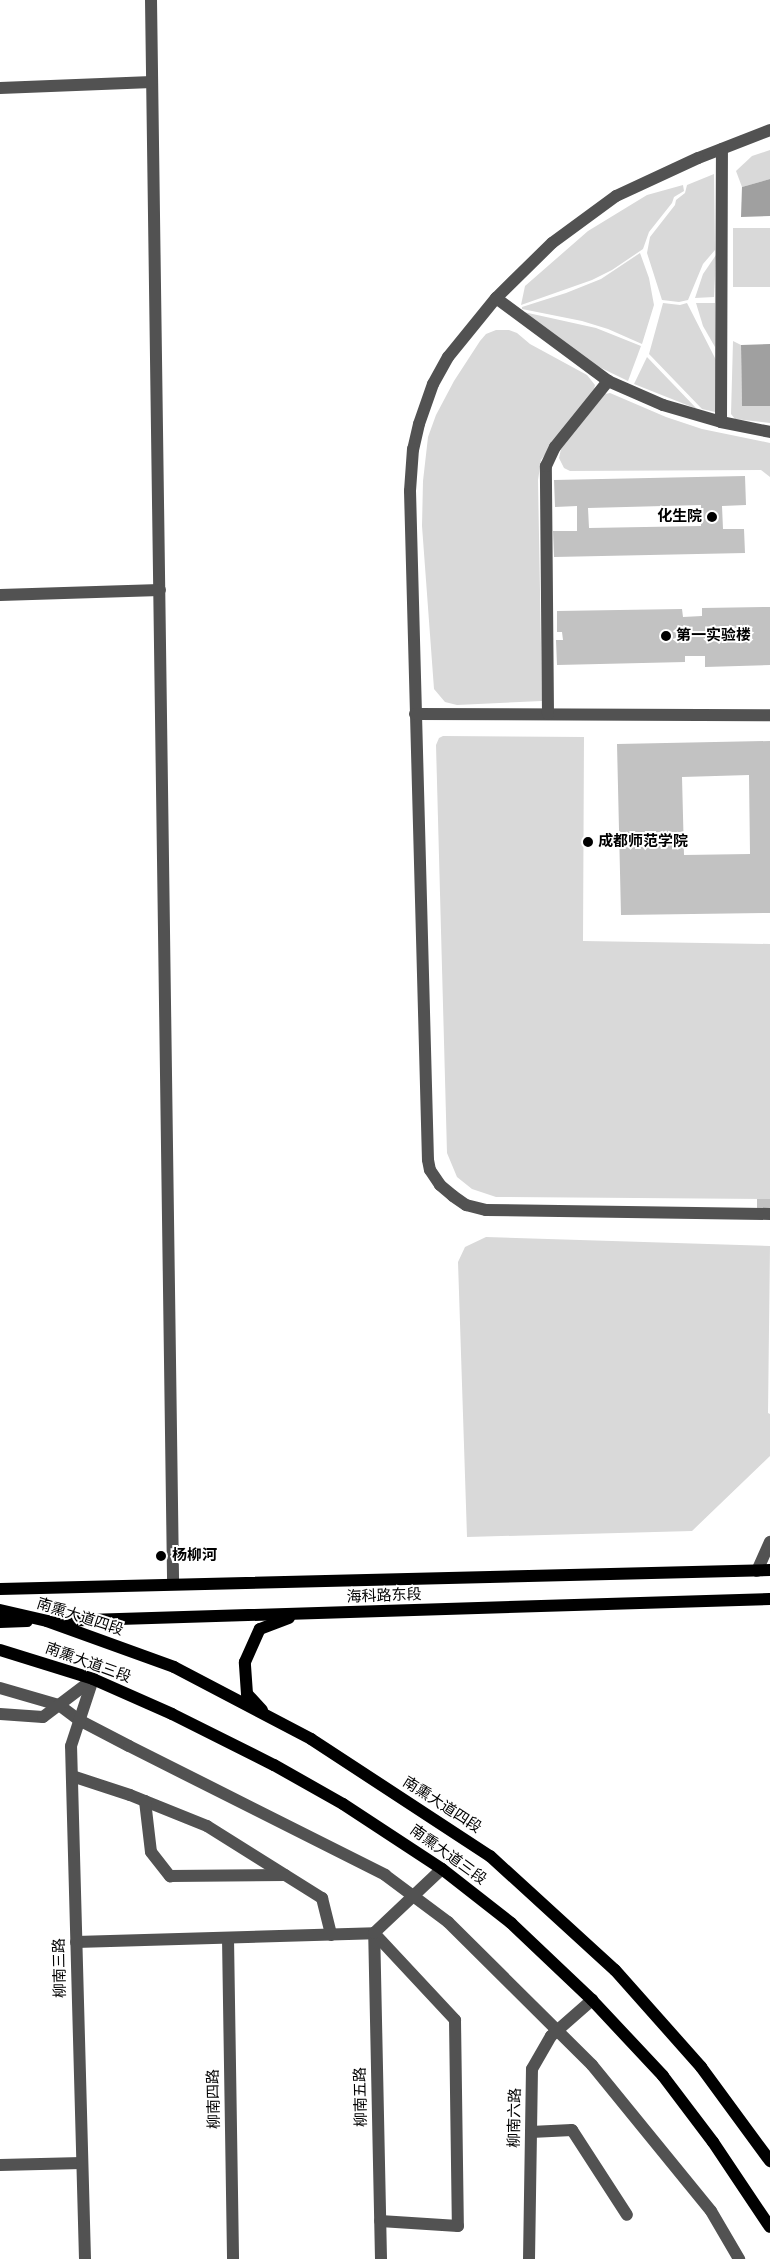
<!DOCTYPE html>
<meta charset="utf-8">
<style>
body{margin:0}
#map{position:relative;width:770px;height:2259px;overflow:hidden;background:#fff;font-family:Karla,"Noto Sans SC",sans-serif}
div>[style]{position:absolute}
.green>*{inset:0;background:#d9d9d9}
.water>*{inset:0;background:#a0a0a0}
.building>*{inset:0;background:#c2c2c2}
.minor>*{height:12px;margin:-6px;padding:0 6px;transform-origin:6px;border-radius:6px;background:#525252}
.major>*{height:12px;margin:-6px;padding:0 6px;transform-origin:6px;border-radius:6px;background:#000}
.dots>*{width:14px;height:14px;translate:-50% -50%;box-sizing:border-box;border:2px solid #fff;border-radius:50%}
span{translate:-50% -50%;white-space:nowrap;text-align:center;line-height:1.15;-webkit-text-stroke:4px #fff;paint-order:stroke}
.poi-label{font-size:15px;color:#000;font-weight:700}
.right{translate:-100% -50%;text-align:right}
.left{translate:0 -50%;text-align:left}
.street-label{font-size:15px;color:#000}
</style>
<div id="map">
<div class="green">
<div style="clip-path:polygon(770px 150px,770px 179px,742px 187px,736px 171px,752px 156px)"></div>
<div style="clip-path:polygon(714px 174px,715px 250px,703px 264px,688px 300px,679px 302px,662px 300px,647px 253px,650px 237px,675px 205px,676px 200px,685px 193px,687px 185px)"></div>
<div style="clip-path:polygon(683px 185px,684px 191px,674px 197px,672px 203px,649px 232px,643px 249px,612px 270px,592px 280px,521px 305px,525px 286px,588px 231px,647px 195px)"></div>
<div style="clip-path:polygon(733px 228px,770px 228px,770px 287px,733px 287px)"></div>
<div style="clip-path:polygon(640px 253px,649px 278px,654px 305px,642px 344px,608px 329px,582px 321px,522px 309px,522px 307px,566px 293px,601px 279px)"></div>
<div style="clip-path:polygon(716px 255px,714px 297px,695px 298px,703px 274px)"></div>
<div style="clip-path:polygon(663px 303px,680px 305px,687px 303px,716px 360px,715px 412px,702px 409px,649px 354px)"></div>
<div style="clip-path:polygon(696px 303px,715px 303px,715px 347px,703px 326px)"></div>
<div style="clip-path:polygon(519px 311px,596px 328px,641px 346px,628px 381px,595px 365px)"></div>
<div style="clip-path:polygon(496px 330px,509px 330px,517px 333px,530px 344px,587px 375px,595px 385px,594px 389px,541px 460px,538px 480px,542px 701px,457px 705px,445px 702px,434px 689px,422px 526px,423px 481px,428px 437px,436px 415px,454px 381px,480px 341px,486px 334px)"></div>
<div style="clip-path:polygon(733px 341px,741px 345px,742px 405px,770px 406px,770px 423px,735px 419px,731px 414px)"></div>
<div style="clip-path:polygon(647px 357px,697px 409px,634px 384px)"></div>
<div style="clip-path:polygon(610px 393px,666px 417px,702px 429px,770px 443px,770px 477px,761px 470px,570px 471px,564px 468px,559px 458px,561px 449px,605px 394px)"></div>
<div style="clip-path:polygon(443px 736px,584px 737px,583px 941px,770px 944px,770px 1199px,496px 1197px,472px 1189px,457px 1177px,447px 1153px,436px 745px,439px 738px)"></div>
<div style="clip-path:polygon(486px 1237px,770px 1246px,768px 1413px,770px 1414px,770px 1456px,692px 1531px,467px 1537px,458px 1262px,465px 1247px)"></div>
</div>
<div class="water">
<div style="clip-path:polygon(770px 179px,770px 216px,741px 217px,742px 187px)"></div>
<div style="clip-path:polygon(770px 344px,770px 406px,742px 406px,741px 345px)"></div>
</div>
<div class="building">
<div style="clip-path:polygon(evenodd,745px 476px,746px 505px,722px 506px,723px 529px,744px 529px,745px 553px,554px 557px,553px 531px,577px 531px,577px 506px,555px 507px,554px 480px,745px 476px,701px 505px,701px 526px,589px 528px,588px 508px,701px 505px)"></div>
<div style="clip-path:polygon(770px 607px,770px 665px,705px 667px,705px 656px,685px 656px,685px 662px,557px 665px,556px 640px,563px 640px,562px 632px,557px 632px,557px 611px,682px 609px,683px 617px,702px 616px,702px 608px)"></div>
<div style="clip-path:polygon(evenodd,770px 741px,770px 913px,621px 915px,617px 744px,770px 741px,749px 775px,750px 854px,684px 855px,682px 777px,749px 775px)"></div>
<div style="clip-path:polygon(757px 1199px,770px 1199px,770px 1208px,757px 1208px)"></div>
</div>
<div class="minor">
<div style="left:151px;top:0;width:1584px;rotate:89.2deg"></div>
<div style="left:0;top:88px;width:152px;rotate:-2.3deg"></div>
<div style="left:770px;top:130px;width:77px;rotate:158.7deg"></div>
<div style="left:698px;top:158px;width:90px;rotate:155.1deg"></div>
<div style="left:616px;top:196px;width:79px;rotate:143.7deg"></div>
<div style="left:552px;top:243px;width:78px;rotate:135.5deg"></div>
<div style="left:496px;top:298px;width:76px;rotate:129.1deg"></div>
<div style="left:448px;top:357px;width:31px;rotate:119deg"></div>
<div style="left:433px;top:384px;width:42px;rotate:109.3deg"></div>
<div style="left:419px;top:424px;width:26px;rotate:103deg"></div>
<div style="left:413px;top:449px;width:42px;rotate:94.1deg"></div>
<div style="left:410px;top:491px;width:669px;rotate:88.46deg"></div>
<div style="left:428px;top:1160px;width:10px;rotate:79deg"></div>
<div style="left:430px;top:1170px;width:18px;rotate:56deg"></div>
<div style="left:440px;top:1185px;width:17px;rotate:40deg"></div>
<div style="left:453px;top:1196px;width:16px;rotate:35deg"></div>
<div style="left:466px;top:1205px;width:21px;rotate:14deg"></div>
<div style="left:486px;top:1210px;width:284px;rotate:0.8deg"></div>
<div style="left:496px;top:298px;width:139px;rotate:36.5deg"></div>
<div style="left:608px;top:381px;width:60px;rotate:23.6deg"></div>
<div style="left:663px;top:405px;width:60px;rotate:16.3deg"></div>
<div style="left:721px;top:422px;width:50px;rotate:11.5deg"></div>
<div style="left:721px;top:422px;width:273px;rotate:-89.8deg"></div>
<div style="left:0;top:595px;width:160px;rotate:-1.8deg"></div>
<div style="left:415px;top:714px;width:355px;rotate:0.2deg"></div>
<div style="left:548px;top:714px;width:248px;rotate:-90.5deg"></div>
<div style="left:546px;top:466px;width:21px;rotate:-65deg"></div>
<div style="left:555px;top:447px;width:85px;rotate:-51.2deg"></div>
<div style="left:757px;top:1571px;width:32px;rotate:-66deg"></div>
<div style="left:0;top:1688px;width:61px;rotate:16.1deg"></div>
<div style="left:59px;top:1705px;width:25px;rotate:37deg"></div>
<div style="left:79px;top:1720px;width:56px;rotate:27.5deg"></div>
<div style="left:129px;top:1746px;width:287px;rotate:26.7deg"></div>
<div style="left:385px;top:1875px;width:79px;rotate:36.7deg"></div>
<div style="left:448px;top:1922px;width:203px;rotate:44.8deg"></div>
<div style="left:592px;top:2065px;width:188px;rotate:50.8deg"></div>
<div style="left:711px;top:2211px;width:56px;rotate:59.7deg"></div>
<div style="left:0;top:1714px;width:43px;rotate:4deg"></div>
<div style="left:43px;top:1717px;width:63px;rotate:-37.2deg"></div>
<div style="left:72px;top:1776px;width:61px;rotate:18.1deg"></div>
<div style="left:130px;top:1795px;width:83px;rotate:21.9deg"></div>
<div style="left:207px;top:1826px;width:136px;rotate:32.1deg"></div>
<div style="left:322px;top:1898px;width:38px;rotate:76deg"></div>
<div style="left:145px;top:1801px;width:51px;rotate:83.3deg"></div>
<div style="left:151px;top:1852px;width:31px;rotate:52deg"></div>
<div style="left:170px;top:1876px;width:115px;rotate:-0.5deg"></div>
<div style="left:228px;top:1938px;width:321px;rotate:89.1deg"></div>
<div style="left:76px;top:1942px;width:298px;rotate:-1.7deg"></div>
<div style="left:374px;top:1933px;width:119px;rotate:47deg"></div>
<div style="left:455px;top:2020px;width:206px;rotate:89.2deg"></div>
<div style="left:458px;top:2226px;width:78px;rotate:-176.3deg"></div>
<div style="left:531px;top:2132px;width:41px;rotate:-2.8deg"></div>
<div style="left:572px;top:2130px;width:101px;rotate:57.1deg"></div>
<div style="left:0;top:2165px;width:82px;rotate:-1.4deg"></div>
<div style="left:85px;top:2259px;width:513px;rotate:-91.56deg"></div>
<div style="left:71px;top:1746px;width:71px;rotate:-71.8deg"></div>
<div style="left:381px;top:2259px;width:326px;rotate:-91.2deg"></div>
<div style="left:374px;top:1933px;width:93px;rotate:-43.3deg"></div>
<div style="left:529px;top:2259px;width:190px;rotate:-89.1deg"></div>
<div style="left:532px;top:2069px;width:38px;rotate:-60deg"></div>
<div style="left:551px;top:2036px;width:55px;rotate:-41.3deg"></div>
</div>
<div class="major">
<div style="left:0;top:1589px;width:770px;rotate:-1.41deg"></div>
<div style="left:0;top:1610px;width:48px;rotate:13.2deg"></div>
<div style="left:47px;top:1621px;width:135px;rotate:19.9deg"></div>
<div style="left:174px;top:1667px;width:155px;rotate:27.7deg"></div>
<div style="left:311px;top:1739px;width:214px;rotate:33.2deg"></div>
<div style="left:490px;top:1856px;width:169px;rotate:42.4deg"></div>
<div style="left:615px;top:1970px;width:130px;rotate:48.4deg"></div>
<div style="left:701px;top:2067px;width:117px;rotate:53.7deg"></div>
<div style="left:55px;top:1621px;width:715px;rotate:-1.76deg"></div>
<div style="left:0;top:1622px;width:27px;rotate:-2deg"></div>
<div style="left:0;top:1650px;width:97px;rotate:17.3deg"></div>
<div style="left:93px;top:1679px;width:86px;rotate:23.9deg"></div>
<div style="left:172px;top:1714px;width:114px;rotate:26.6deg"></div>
<div style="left:274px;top:1765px;width:79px;rotate:29.5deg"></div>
<div style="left:343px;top:1804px;width:118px;rotate:33.3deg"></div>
<div style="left:442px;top:1869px;width:88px;rotate:38deg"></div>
<div style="left:511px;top:1923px;width:112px;rotate:43.5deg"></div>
<div style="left:592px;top:2000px;width:104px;rotate:46.9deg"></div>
<div style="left:663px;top:2076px;width:83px;rotate:52.9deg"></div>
<div style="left:713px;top:2142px;width:102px;rotate:56.2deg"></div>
<div style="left:262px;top:1710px;width:22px;rotate:-133deg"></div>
<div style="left:247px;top:1694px;width:32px;rotate:-94deg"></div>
<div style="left:245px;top:1662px;width:36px;rotate:-66deg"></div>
<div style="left:260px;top:1629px;width:31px;rotate:-21deg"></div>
</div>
<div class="dots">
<div style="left:712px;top:517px;background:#000"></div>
<div style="left:666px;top:636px;background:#000"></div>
<div style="left:588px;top:842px;background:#000"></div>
<div style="left:161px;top:1556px;background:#000"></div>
</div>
<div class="poi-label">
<span class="right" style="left:702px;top:517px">化生院</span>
<span class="left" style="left:676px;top:636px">第一实验楼</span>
<span class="left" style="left:598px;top:842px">成都师范学院</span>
<span class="left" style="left:172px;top:1556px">杨柳河</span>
</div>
<div class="street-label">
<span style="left:384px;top:1596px;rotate:-2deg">海科路东段</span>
<span style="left:80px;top:1617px;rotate:18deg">南熏大道四段</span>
<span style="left:88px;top:1663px;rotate:20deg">南熏大道三段</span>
<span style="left:442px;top:1805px;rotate:33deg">南熏大道四段</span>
<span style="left:448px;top:1855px;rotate:36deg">南熏大道三段</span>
<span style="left:60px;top:1968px;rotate:-91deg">柳南三路</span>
<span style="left:361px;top:2097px;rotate:-91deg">柳南五路</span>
<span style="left:214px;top:2099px;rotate:-91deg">柳南四路</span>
<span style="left:515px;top:2118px;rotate:-89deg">柳南六路</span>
</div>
</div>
